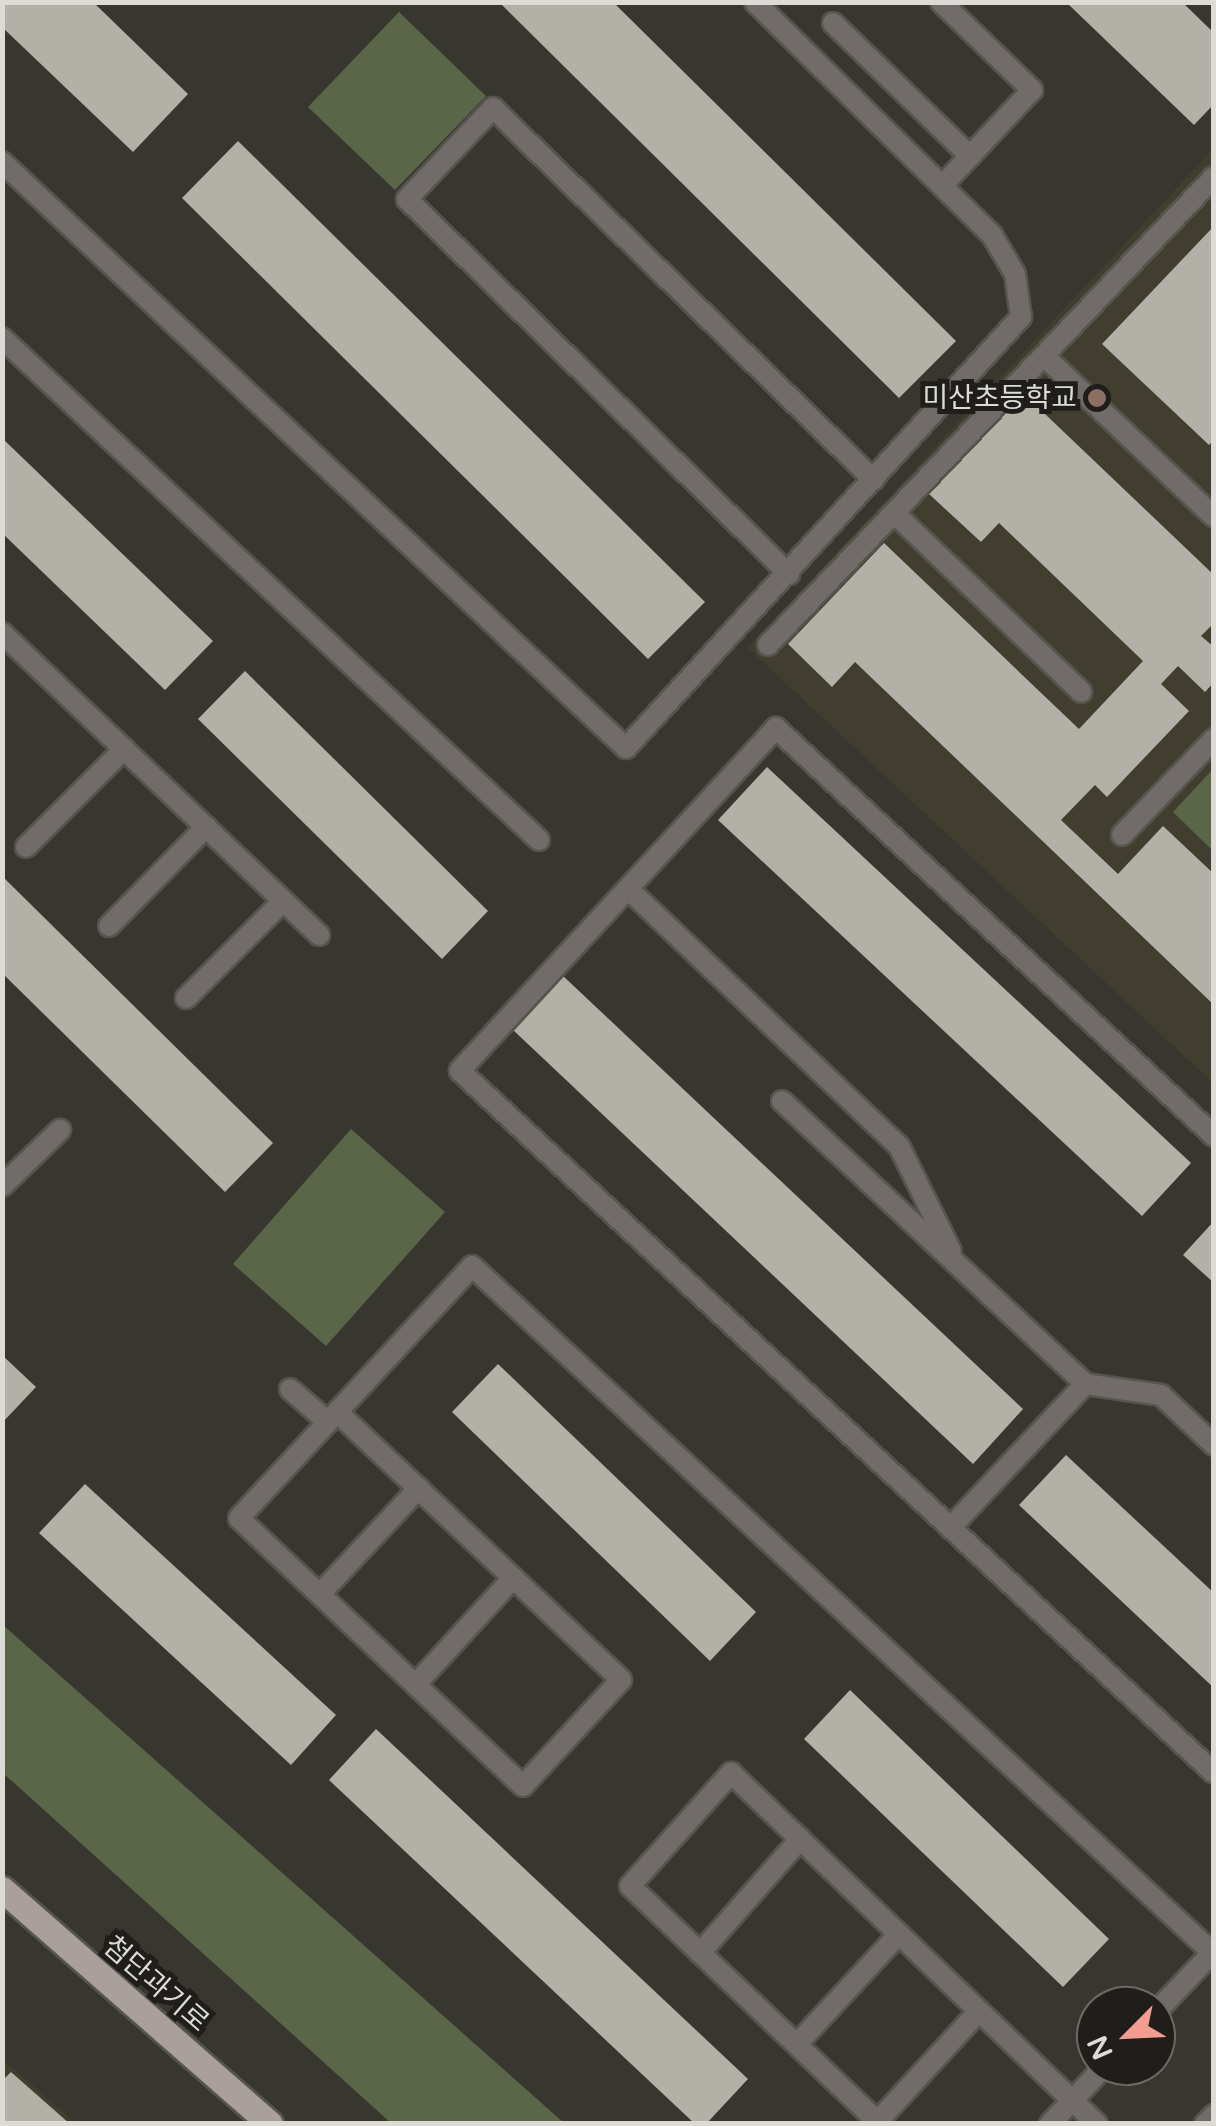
<!DOCTYPE html>
<meta charset="utf-8">
<style>
body{margin:0}
#map{position:relative;width:1216px;height:2126px;overflow:hidden;background:#38372f;font-family:"Varela Round","Noto Sans KR",sans-serif}
div>[style]{position:absolute}
.built>*{inset:0;background:#413e30}
.green>*{inset:0;background:#5b6649}
.building>*{inset:0;background:#b3b1a7}
.roads{filter:drop-shadow(2px 0 #56554d) drop-shadow(-2px 0 #56554d) drop-shadow(0 2px #56554d) drop-shadow(0 -2px #56554d)}
.lane>*{height:20px;margin:-10px;padding:0 10px;transform-origin:10px;border-radius:10px;background:#716c6a}
.primary>*{height:25px;margin:-12.5px;padding:0 12.5px;transform-origin:12.5px;border-radius:12.5px;background:#a9a09d}
.dots>*{width:28px;height:28px;translate:-50% -50%;box-sizing:border-box;border:5px solid #1f1e1a;border-radius:50%}
span{translate:-50% -50%;white-space:nowrap;text-align:center;line-height:1.15;-webkit-text-stroke:10px #1f1e1a;paint-order:stroke}
.poi-label{font-size:28px;color:#dcdbd6}
.right{translate:-100% -50%;text-align:right}
.street-label{font-size:28px;color:#dcdbd6}
.frame{position:absolute;inset:0;border:5px solid #dcdbd6;pointer-events:none}
.north{position:absolute;left:1076px;top:1986px;width:100px;height:100px;box-sizing:border-box;background:#1f1e1a;border:2px solid #6b6a65;border-radius:50%;rotate:246deg;font-size:28px;font-weight:700;line-height:40px;text-align:center;color:#dcdbd6}
.north::after{content:'';display:block;margin:auto;width:35px;height:45px;background:#f59c91;clip-path:polygon(50% 0,100% 100%,50% 72%,0 100%)}
</style>
<div id="map">
<div class="built">
<div style="clip-path:polygon(1213px 149px,1213px 1083px,748px 648px)"></div>
<div style="clip-path:polygon(3px 2060px,76px 2123px,3px 2123px)"></div>
</div>
<div class="green">
<div style="clip-path:polygon(399px 12px,486px 96px,395px 190px,308px 107px)"></div>
<div style="clip-path:polygon(1213px 769px,1213px 851px,1173px 812px)"></div>
<div style="clip-path:polygon(351px 1129px,445px 1212px,326px 1346px,233px 1264px)"></div>
<div style="clip-path:polygon(2px 1625px,3px 1625px,564px 2123px,391px 2123px,3px 1773px)"></div>
</div>
<div class="building">
<div style="clip-path:polygon(2px 2px,93px 2px,188px 94px,133px 152px,2px 27px)"></div>
<div style="clip-path:polygon(499px 2px,613px 2px,956px 341px,899px 398px)"></div>
<div style="clip-path:polygon(1066px 2px,1182px 2px,1214px 33px,1214px 104px,1194px 125px)"></div>
<div style="clip-path:polygon(238px 141px,705px 602px,648px 659px,182px 198px)"></div>
<div style="clip-path:polygon(1214px 226px,1214px 440px,1209px 445px,1102px 344px)"></div>
<div style="clip-path:polygon(1024px 394px,1214px 575px,1214px 623px,1201px 636px,1214px 647px,1214px 682px,1205px 692px,1178px 666px,1161px 684px,1189px 711px,1107px 797px,1095px 785px,1061px 820px,1118px 874px,1163px 826px,1214px 874px,1214px 1005px,855px 662px,832px 687px,788px 644px,884px 543px,1079px 729px,1143px 661px,999px 523px,981px 542px,929px 494px)"></div>
<div style="clip-path:polygon(2px 438px,213px 641px,165px 690px,2px 533px)"></div>
<div style="clip-path:polygon(245px 671px,488px 911px,442px 959px,198px 719px)"></div>
<div style="clip-path:polygon(767px 767px,1191px 1163px,1142px 1216px,718px 820px)"></div>
<div style="clip-path:polygon(2px 876px,273px 1143px,225px 1192px,2px 973px)"></div>
<div style="clip-path:polygon(562px 975px,1023px 1409px,973px 1464px,512px 1029px)"></div>
<div style="clip-path:polygon(1214px 1221px,1214px 1283px,1183px 1255px)"></div>
<div style="clip-path:polygon(2px 1355px,36px 1387px,2px 1423px)"></div>
<div style="clip-path:polygon(498px 1364px,756px 1612px,710px 1661px,452px 1412px)"></div>
<div style="clip-path:polygon(1066px 1455px,1214px 1593px,1214px 1688px,1019px 1505px)"></div>
<div style="clip-path:polygon(85px 1484px,336px 1715px,291px 1765px,39px 1533px)"></div>
<div style="clip-path:polygon(850px 1690px,1109px 1939px,1063px 1987px,804px 1739px)"></div>
<div style="clip-path:polygon(376px 1729px,748px 2079px,706px 2124px,695px 2124px,329px 1780px)"></div>
<div style="clip-path:polygon(11px 2072px,70px 2124px,2px 2124px,2px 2081px)"></div>
</div>
<div class="roads">
<div class="lane">
<div style="left:941px;top:2px;width:127px;rotate:44deg"></div>
<div style="left:1032px;top:90px;width:91px;rotate:133.2deg"></div>
<div style="left:833px;top:23px;width:191px;rotate:44.2deg"></div>
<div style="left:970px;top:156px;width:41px;rotate:133deg"></div>
<div style="left:2px;top:162px;width:856px;rotate:43.2deg"></div>
<div style="left:626px;top:748px;width:585px;rotate:-47.5deg"></div>
<div style="left:1021px;top:317px;width:43px;rotate:-97.9deg"></div>
<div style="left:1015px;top:274px;width:45px;rotate:-120.5deg"></div>
<div style="left:992px;top:235px;width:332px;rotate:-135.5deg"></div>
<div style="left:2px;top:338px;width:735px;rotate:43.07deg"></div>
<div style="left:1044px;top:356px;width:234px;rotate:43.4deg"></div>
<div style="left:894px;top:513px;width:259px;rotate:43.7deg"></div>
<div style="left:789px;top:574px;width:535px;rotate:-135.53deg"></div>
<div style="left:407px;top:199px;width:125px;rotate:-46.6deg"></div>
<div style="left:493px;top:108px;width:532px;rotate:44.32deg"></div>
<div style="left:2px;top:633px;width:438px;rotate:43.6deg"></div>
<div style="left:768px;top:645px;width:646px;rotate:-46.38deg"></div>
<div style="left:1122px;top:835px;width:133px;rotate:-46.2deg"></div>
<div style="left:26px;top:847px;width:139px;rotate:-45deg"></div>
<div style="left:628px;top:889px;width:373px;rotate:43.5deg"></div>
<div style="left:899px;top:1146px;width:117px;rotate:63.7deg"></div>
<div style="left:109px;top:926px;width:139px;rotate:-45.6deg"></div>
<div style="left:186px;top:998px;width:137px;rotate:-45deg"></div>
<div style="left:782px;top:1101px;width:415px;rotate:43deg"></div>
<div style="left:1085px;top:1384px;width:77px;rotate:8.2deg"></div>
<div style="left:1161px;top:1395px;width:73px;rotate:43.3deg"></div>
<div style="left:1214px;top:1136px;width:599px;rotate:-137.03deg"></div>
<div style="left:776px;top:728px;width:466px;rotate:132.7deg"></div>
<div style="left:460px;top:1071px;width:1030px;rotate:42.95deg"></div>
<div style="left:2px;top:1186px;width:81px;rotate:-44deg"></div>
<div style="left:290px;top:1389px;width:50px;rotate:41deg"></div>
<div style="left:337px;top:1412px;width:390px;rotate:43.3deg"></div>
<div style="left:621px;top:1680px;width:144px;rotate:132.8deg"></div>
<div style="left:523px;top:1786px;width:390px;rotate:-136.7deg"></div>
<div style="left:239px;top:1518px;width:343px;rotate:-47.2deg"></div>
<div style="left:472px;top:1266px;width:1012px;rotate:42.84deg"></div>
<div style="left:950px;top:1528px;width:197px;rotate:-46.8deg"></div>
<div style="left:320px;top:1594px;width:145px;rotate:-47deg"></div>
<div style="left:416px;top:1684px;width:144px;rotate:-47.5deg"></div>
<div style="left:700px;top:1953px;width:152px;rotate:-48.7deg"></div>
<div style="left:1156px;top:2012px;width:81px;rotate:-46.5deg"></div>
<div style="left:797px;top:2044px;width:150px;rotate:-47.2deg"></div>
<div style="left:878px;top:2121px;width:149px;rotate:-47.4deg"></div>
<div style="left:880px;top:2124px;width:345px;rotate:-136.4deg"></div>
<div style="left:630px;top:1886px;width:152px;rotate:-48.2deg"></div>
<div style="left:731px;top:1773px;width:507px;rotate:43.8deg"></div>
<div style="left:1050px;top:2124px;width:80px;rotate:-46.5deg"></div>
<div style="left:1205px;top:2124px;width:13px;rotate:-45deg"></div>
</div>
<div class="primary">
<div style="left:2px;top:1889px;width:356px;rotate:41.2deg"></div>
</div>
</div>
<div class="dots">
<div style="left:1097px;top:398px;background:#8d6e63"></div>
</div>
<div class="poi-label">
<span class="right" style="left:1077px;top:398px">미산초등학교</span>
</div>
<div class="street-label">
<span style="left:156px;top:1984px;rotate:41deg">첨단과기로</span>
</div>
<div class="frame"></div>
<div class="north">N</div>
</div>
